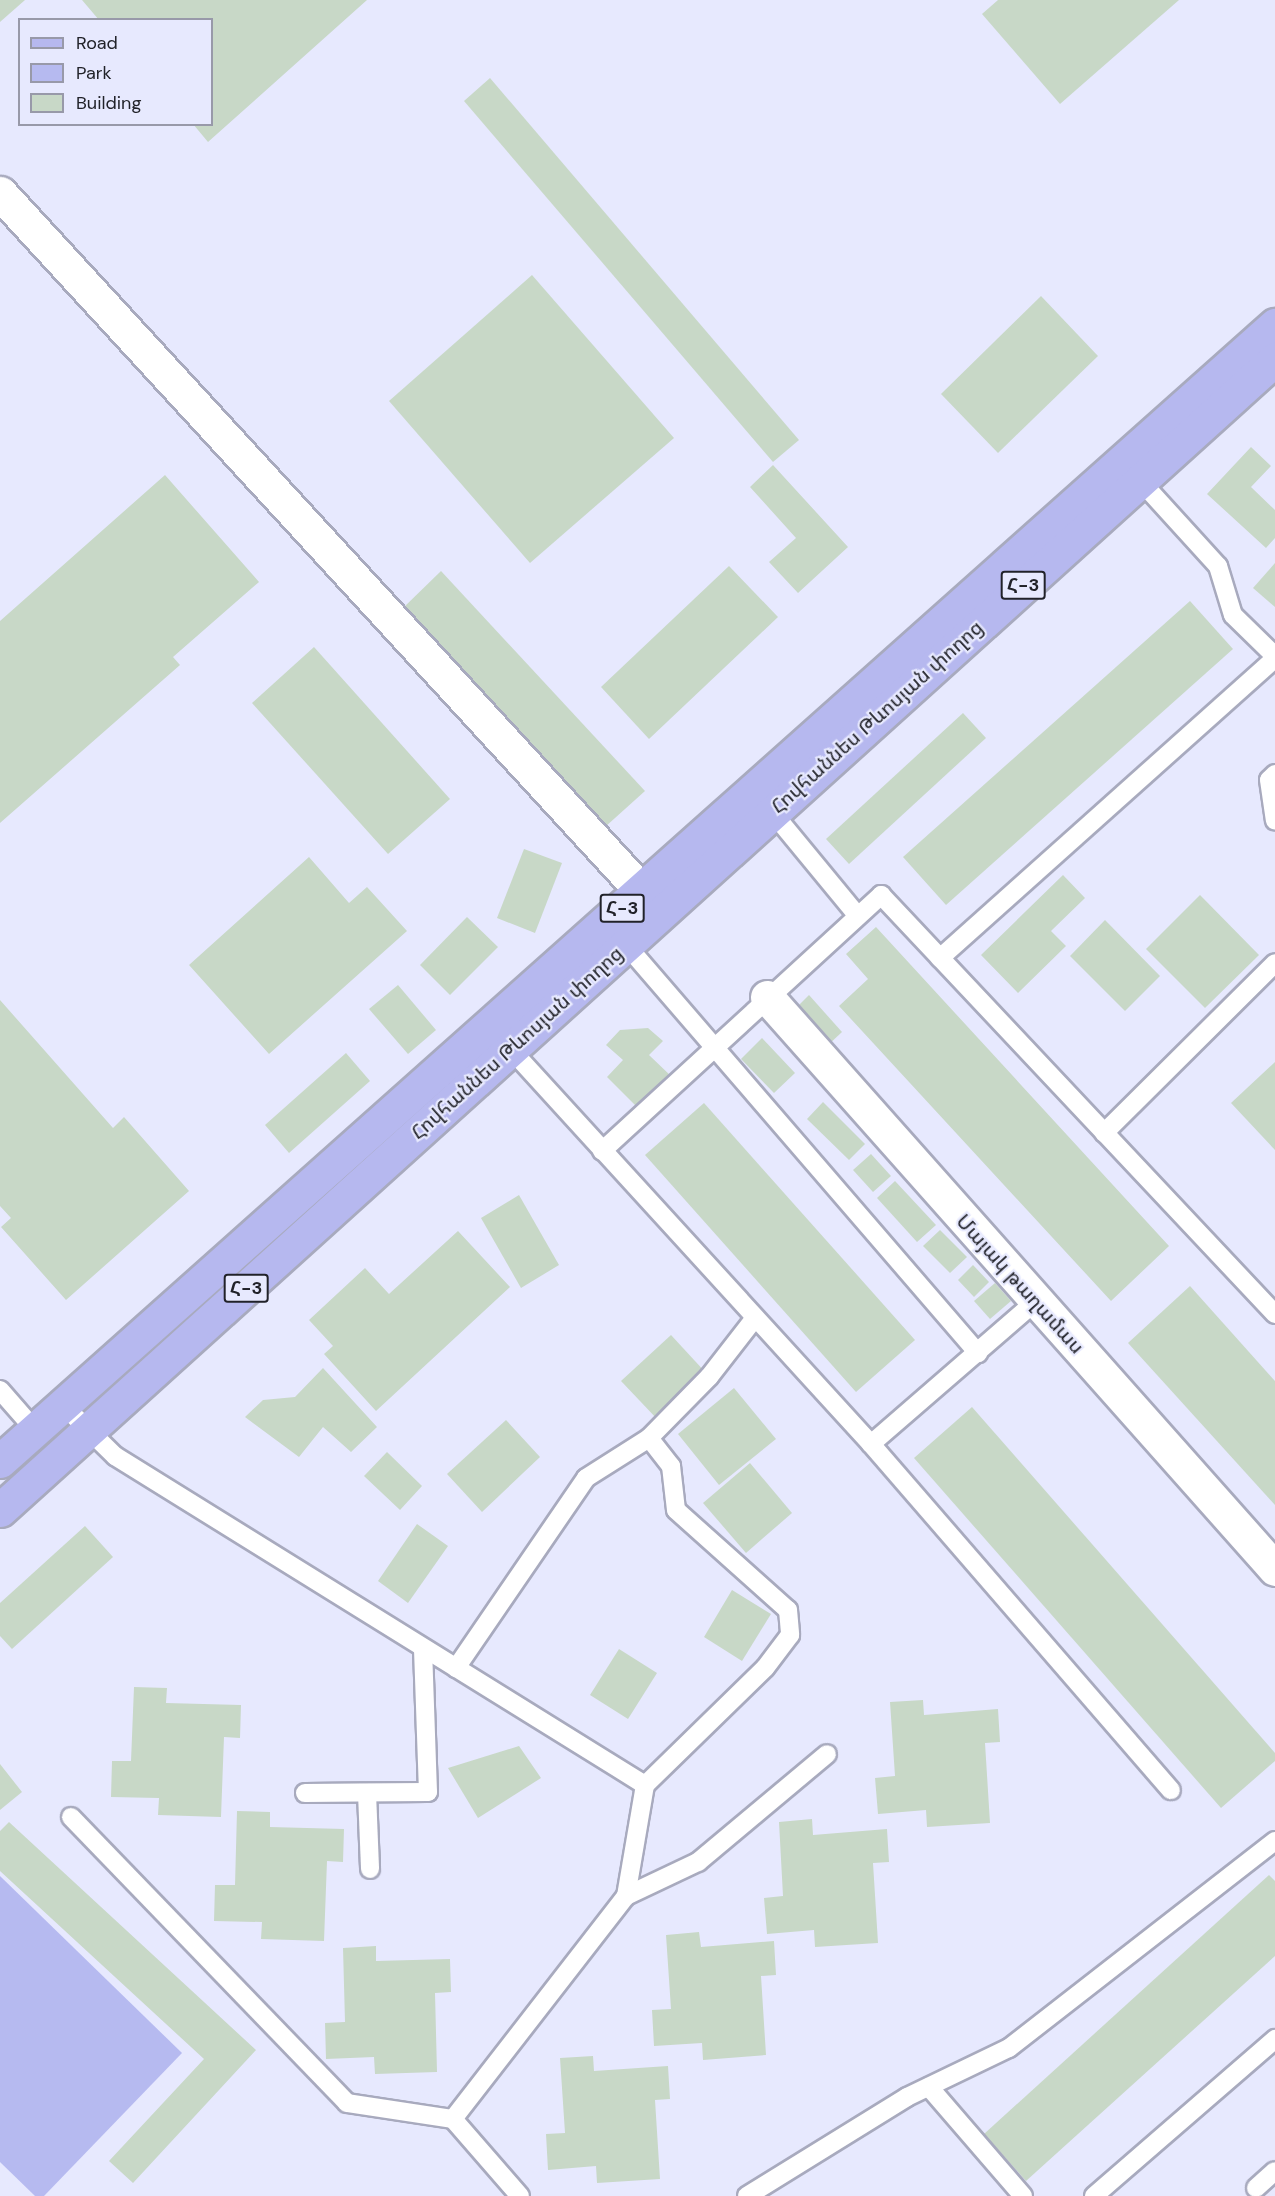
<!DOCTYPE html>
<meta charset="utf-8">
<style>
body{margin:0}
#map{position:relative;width:1275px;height:2196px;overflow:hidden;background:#e7e9fe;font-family:"DM Sans","Noto Sans Armenian",sans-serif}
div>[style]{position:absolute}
.green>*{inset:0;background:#b6baf0}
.building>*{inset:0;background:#c8d8c7}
.roads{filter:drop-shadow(2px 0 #a8aabe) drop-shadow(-2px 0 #a8aabe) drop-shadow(0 2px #a8aabe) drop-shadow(0 -2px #a8aabe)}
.service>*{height:18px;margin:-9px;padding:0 9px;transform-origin:9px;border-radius:9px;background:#fff}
.minor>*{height:33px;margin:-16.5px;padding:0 16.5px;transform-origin:16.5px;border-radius:16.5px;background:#fff}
.primary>*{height:33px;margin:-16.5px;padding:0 16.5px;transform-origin:16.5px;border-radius:16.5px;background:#b6b8ef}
span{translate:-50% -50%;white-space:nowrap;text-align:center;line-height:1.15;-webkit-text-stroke:4.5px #e7e9fe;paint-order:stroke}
.shield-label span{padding:2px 4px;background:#e7e9fe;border:2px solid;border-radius:4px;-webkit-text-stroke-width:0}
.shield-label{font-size:18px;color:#212229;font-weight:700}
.street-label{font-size:20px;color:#212229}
.legend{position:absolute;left:18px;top:18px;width:195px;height:108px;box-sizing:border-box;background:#e7e9fe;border:2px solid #9899a9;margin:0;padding:8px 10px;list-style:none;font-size:18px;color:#212229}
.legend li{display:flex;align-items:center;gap:12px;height:30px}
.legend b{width:30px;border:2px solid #9899a9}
</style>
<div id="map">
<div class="green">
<div style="clip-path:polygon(0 1876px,182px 2053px,44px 2196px,35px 2196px,0 2162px)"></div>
</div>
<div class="building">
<div style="clip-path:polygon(0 0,25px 0,0 22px)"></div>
<div style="clip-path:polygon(82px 0,367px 0,208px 142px,193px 124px,212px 124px,212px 20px,99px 20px)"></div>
<div style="clip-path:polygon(998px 0,1179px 0,1060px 104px,982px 14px)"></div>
<div style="clip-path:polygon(490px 78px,799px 440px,773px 462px,464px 101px)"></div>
<div style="clip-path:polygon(532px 275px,674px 438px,530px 563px,389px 401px)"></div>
<div style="clip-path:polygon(1041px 296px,1098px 356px,998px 453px,941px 394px)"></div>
<div style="clip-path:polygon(1251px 447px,1271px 466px,1251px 487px,1275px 510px,1275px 538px,1266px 548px,1207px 494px)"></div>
<div style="clip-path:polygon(773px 465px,848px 547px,798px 593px,769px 562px,796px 538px,750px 487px)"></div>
<div style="clip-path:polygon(165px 475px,259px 582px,173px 657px,180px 665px,0 823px,0 621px)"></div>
<div style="clip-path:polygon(1275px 563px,1275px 607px,1253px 588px)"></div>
<div style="clip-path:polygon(729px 566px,778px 617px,649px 739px,601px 687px)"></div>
<div style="clip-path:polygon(441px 571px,645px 791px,605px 827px,402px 609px)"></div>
<div style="clip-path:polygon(1190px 601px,1233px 649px,946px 905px,903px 857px)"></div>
<div style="clip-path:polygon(314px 647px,450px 799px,388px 854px,252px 703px)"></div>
<div style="clip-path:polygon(963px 713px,986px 738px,849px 864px,826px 839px)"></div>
<div style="clip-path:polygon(524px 849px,562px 863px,535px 933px,497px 918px)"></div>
<div style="clip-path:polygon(309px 857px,349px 903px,367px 887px,407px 931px,269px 1054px,189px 965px)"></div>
<div style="clip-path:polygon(1063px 875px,1085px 898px,1051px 931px,1066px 946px,1018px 993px,981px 955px)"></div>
<div style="clip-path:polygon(1200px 895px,1259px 955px,1205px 1008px,1146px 949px)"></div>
<div style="clip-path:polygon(467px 917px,498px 947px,450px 995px,420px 965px)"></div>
<div style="clip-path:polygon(1105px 920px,1160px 976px,1125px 1011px,1070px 956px)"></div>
<div style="clip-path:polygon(876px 927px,1169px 1246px,1111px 1301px,839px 1006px,868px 979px,846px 954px)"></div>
<div style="clip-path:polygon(398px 985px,436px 1030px,408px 1054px,369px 1009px)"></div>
<div style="clip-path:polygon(809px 995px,842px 1032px,827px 1046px,795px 1009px)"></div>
<div style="clip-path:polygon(0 1000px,113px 1128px,124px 1117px,189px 1191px,66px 1300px,1px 1227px,11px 1218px,0 1206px)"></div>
<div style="clip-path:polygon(648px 1028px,663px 1041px,649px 1055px,672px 1077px,640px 1110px,607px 1077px,623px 1060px,606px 1045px,620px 1030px)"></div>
<div style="clip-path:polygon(762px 1038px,795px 1073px,774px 1093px,741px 1059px)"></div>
<div style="clip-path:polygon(346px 1053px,370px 1081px,289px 1153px,265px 1125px)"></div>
<div style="clip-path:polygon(1275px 1062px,1275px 1150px,1231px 1103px)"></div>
<div style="clip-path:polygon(823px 1102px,865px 1144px,849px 1160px,807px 1119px)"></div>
<div style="clip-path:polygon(704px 1103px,915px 1340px,856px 1392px,645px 1155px)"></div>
<div style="clip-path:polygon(871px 1154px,891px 1176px,873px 1192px,853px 1170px)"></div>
<div style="clip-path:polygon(895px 1181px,936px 1225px,917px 1242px,877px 1198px)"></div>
<div style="clip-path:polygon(519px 1195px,559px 1265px,521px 1288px,481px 1218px)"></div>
<div style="clip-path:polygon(940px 1230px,967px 1257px,950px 1273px,923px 1246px)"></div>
<div style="clip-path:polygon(458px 1231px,510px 1287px,376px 1411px,324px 1354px,333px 1346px,309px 1320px,365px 1268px,389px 1294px)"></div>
<div style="clip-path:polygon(973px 1265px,989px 1282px,974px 1297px,958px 1280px)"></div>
<div style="clip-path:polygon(995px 1283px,1011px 1301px,990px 1319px,974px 1301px)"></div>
<div style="clip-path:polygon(1190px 1286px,1275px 1381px,1275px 1505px,1128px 1343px)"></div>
<div style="clip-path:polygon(671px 1335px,707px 1374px,658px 1420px,621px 1381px)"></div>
<div style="clip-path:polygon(323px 1368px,377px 1427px,351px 1452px,323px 1427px,299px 1457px,245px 1417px,263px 1400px,295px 1397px)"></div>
<div style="clip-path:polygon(734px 1388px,776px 1439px,719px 1485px,678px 1434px)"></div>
<div style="clip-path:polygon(972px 1407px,1275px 1753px,1275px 1761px,1221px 1808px,914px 1458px)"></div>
<div style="clip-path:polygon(506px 1420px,540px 1457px,482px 1512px,447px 1474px)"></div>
<div style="clip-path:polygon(387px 1452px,422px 1486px,400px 1510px,364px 1476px)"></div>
<div style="clip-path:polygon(750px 1463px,792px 1513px,746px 1553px,703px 1503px)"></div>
<div style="clip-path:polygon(417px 1524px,448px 1546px,408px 1603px,378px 1581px)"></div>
<div style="clip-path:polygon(85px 1526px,113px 1557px,12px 1649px,0 1636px,0 1603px)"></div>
<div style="clip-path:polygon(732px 1590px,771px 1614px,742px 1661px,704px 1637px)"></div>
<div style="clip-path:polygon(619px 1649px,657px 1673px,628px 1719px,590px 1695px)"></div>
<div style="clip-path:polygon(134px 1687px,167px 1688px,166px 1703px,241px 1705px,240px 1738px,224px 1737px,221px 1817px,158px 1815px,159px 1798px,111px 1797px,112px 1761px,131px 1761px)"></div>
<div style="clip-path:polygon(923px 1700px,924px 1715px,998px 1709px,1000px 1742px,985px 1743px,990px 1823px,927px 1827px,926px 1810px,878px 1814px,875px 1778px,895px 1776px,890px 1702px)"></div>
<div style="clip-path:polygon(519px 1746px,541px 1778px,478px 1818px,448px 1768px)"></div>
<div style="clip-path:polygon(0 1764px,22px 1792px,0 1810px)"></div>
<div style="clip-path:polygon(237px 1811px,270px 1812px,270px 1827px,344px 1829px,343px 1862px,327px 1861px,324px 1941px,261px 1939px,262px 1922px,214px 1921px,215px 1885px,235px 1885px)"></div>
<div style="clip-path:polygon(812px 1819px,813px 1835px,887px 1829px,889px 1862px,873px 1863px,878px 1943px,815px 1947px,814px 1930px,767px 1934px,764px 1898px,783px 1896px,779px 1822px)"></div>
<div style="clip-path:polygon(9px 1822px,256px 2050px,133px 2183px,109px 2161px,204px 2059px,0 1871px,0 1831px)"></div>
<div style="clip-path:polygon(1269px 1875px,1275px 1881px,1275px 1956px,1026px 2181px,984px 2134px)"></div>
<div style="clip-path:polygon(699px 1932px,701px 1947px,774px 1941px,776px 1975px,761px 1976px,766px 2055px,703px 2060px,702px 2043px,654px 2046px,652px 2010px,671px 2009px,666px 1935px)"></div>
<div style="clip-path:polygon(376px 1946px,376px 1961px,450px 1959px,451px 1992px,435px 1993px,437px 2072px,375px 2074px,374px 2057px,326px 2059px,325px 2023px,345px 2022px,343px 1948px)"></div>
<div style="clip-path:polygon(593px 2056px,594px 2071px,668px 2066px,670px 2099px,655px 2100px,660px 2179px,597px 2183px,596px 2166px,548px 2170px,546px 2134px,565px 2133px,560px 2058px)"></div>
</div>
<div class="roads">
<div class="service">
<div style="left:1136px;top:476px;width:122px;rotate:47.7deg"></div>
<div style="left:1218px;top:566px;width:51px;rotate:73deg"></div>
<div style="left:1233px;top:615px;width:59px;rotate:44.3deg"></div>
<div style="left:1275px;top:774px;width:8px;rotate:135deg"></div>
<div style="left:1269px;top:780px;width:41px;rotate:81.7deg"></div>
<div style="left:768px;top:807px;width:141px;rotate:50.5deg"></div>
<div style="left:621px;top:939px;width:547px;rotate:49.23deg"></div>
<div style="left:940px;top:958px;width:449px;rotate:-41.8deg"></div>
<div style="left:505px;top:1043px;width:543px;rotate:47.61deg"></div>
<div style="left:871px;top:1444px;width:217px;rotate:-40.9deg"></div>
<div style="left:1104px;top:1133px;width:241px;rotate:-44.8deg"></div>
<div style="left:602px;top:1151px;width:379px;rotate:-42.5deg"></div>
<div style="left:881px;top:895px;width:575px;rotate:46.76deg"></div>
<div style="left:0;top:1390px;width:53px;rotate:48.8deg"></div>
<div style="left:63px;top:1405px;width:73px;rotate:44.4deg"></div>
<div style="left:115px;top:1456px;width:624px;rotate:31.83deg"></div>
<div style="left:645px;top:1785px;width:113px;rotate:99.7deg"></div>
<div style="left:626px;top:1896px;width:282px;rotate:127.8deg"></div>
<div style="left:453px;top:2119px;width:102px;rotate:49deg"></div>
<div style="left:649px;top:1438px;width:86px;rotate:-45.5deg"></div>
<div style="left:709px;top:1377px;width:75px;rotate:-52.1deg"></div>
<div style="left:871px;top:1444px;width:458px;rotate:49.1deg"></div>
<div style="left:456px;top:1668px;width:230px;rotate:-55.6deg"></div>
<div style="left:586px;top:1478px;width:75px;rotate:-32.4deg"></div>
<div style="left:649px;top:1438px;width:36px;rotate:52deg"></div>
<div style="left:671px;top:1466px;width:44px;rotate:83.5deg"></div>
<div style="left:676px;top:1510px;width:150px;rotate:41.8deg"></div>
<div style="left:788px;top:1610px;width:25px;rotate:85deg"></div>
<div style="left:790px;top:1635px;width:41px;rotate:127.1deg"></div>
<div style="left:765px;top:1668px;width:168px;rotate:135.7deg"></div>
<div style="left:305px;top:1793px;width:123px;rotate:-0.5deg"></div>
<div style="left:428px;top:1792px;width:144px;rotate:-92deg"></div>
<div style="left:367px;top:1793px;width:76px;rotate:87.7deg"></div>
<div style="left:71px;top:1817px;width:397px;rotate:46deg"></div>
<div style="left:347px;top:2103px;width:107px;rotate:8.6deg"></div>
<div style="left:626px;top:1896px;width:80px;rotate:-25.3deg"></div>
<div style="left:698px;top:1862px;width:168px;rotate:-39.9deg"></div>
<div style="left:929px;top:2087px;width:144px;rotate:49.2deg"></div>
<div style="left:1256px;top:2188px;width:25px;rotate:-42deg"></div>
<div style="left:747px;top:2196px;width:188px;rotate:-31.7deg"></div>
<div style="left:907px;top:2097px;width:113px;rotate:-25.7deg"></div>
<div style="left:1009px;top:2048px;width:337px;rotate:-37.9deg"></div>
<div style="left:1094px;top:2196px;width:240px;rotate:-40.9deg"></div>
</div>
<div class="minor">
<div style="left:0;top:193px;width:975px;rotate:47.41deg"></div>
<div style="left:767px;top:997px;width:765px;rotate:48.39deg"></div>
</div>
<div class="primary">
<div style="left:0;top:1461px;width:1708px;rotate:-41.7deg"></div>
<div style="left:0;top:1510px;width:1718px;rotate:-42.07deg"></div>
</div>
</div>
<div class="shield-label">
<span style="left:1023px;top:585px">Հ-3</span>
<span style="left:622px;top:908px">Հ-3</span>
<span style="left:246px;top:1288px">Հ-3</span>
</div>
<div class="street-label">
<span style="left:877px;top:717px;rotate:-42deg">Հովհաննես Թևոսյան փողոց</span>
<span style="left:517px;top:1043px;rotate:-42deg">Հովհաննես Թևոսյան փողոց</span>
<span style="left:1020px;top:1284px;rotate:48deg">Մայակ թաղամաս</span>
</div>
<ul class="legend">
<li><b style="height:8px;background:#b6b8ef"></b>Road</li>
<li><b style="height:16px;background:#b6baf0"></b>Park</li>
<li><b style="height:16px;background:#c8d8c7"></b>Building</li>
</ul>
</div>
